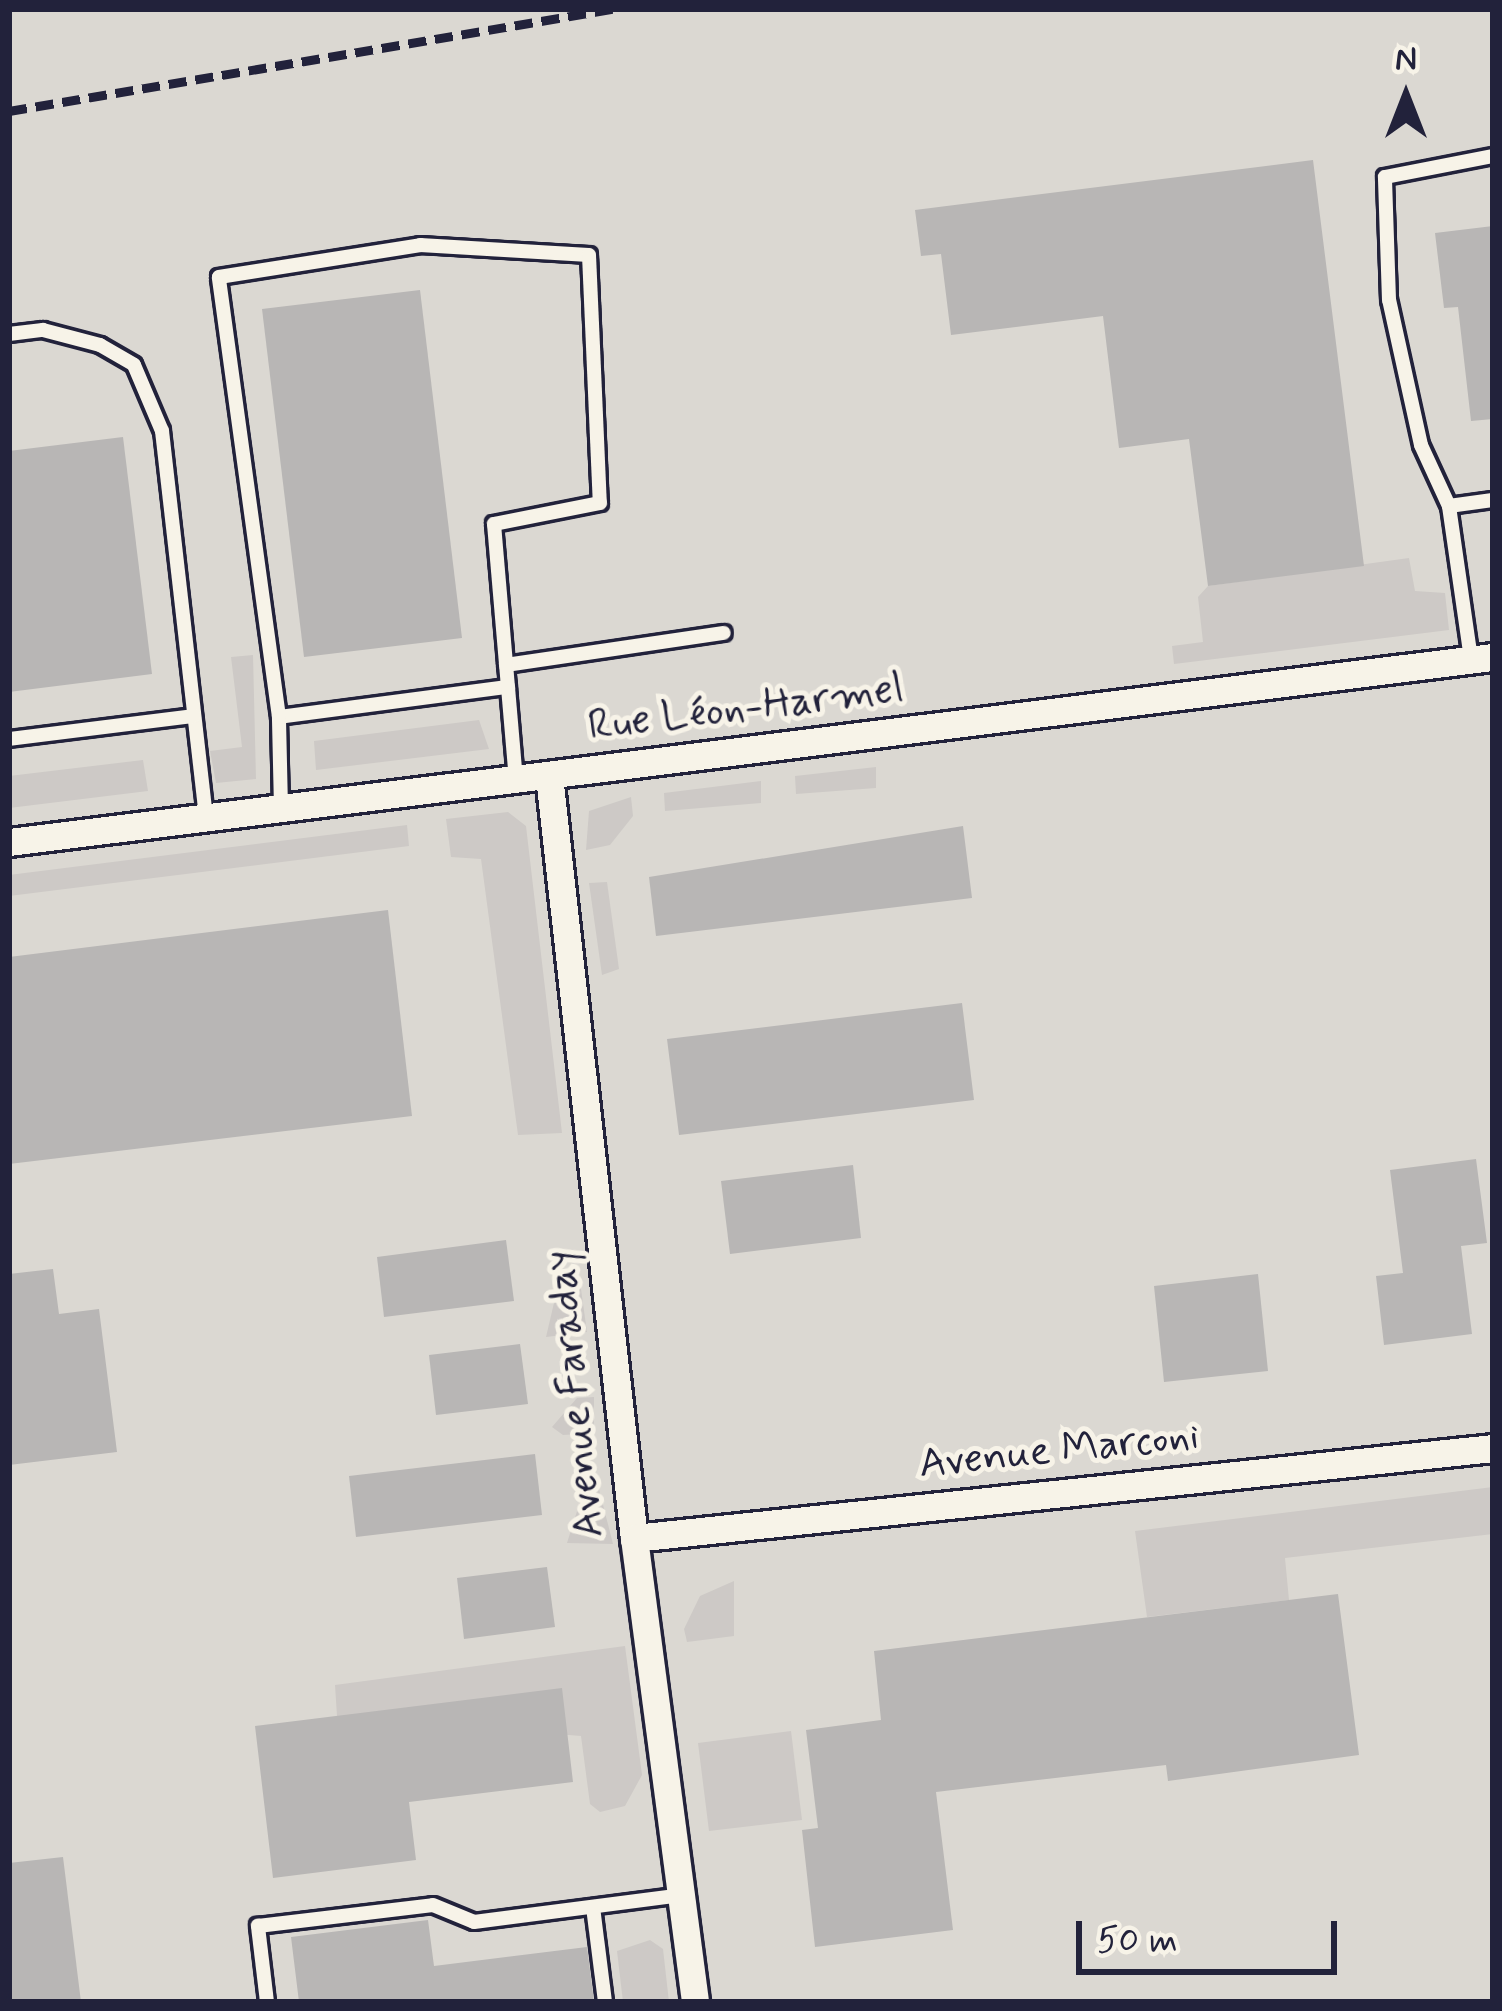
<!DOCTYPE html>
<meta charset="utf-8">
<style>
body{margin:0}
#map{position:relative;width:1502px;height:2011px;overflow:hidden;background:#eae6de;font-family:Mynerve,sans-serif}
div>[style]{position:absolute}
.built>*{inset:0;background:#dbd8d2}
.green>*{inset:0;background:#cdc9c6}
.building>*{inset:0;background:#b8b6b5}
.roads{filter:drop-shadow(3px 0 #22223b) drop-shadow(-3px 0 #22223b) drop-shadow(0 3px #22223b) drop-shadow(0 -3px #22223b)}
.lane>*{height:14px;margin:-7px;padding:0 7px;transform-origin:7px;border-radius:7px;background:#f7f3e8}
.street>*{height:27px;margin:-13.5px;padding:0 13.5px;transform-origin:13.5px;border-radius:13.5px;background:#f7f3e8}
.rail>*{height:9px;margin-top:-4.5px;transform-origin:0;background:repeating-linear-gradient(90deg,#22223b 0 18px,transparent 0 27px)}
span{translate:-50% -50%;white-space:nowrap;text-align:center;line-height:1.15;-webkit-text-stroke:10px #f7f3e8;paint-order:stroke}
.street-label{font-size:42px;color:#22223b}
.frame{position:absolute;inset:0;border:12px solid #22223b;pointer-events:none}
.north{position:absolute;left:1346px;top:36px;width:120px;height:120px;-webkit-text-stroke:9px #f7f3e8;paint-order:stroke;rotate:0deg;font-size:33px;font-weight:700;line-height:48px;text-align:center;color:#22223b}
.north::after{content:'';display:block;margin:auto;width:42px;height:54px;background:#22223b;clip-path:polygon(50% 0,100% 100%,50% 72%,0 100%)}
.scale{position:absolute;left:1076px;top:1921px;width:261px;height:54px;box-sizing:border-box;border:6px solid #22223b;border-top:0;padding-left:15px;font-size:36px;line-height:42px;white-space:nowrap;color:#22223b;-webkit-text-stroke:9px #f7f3e8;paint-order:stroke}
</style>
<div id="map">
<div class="built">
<div style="clip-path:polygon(9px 9px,1493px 9px,1493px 2002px,9px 2002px)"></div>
</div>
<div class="green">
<div style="clip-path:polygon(1409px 558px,1415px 591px,1445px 593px,1449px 630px,1174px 664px,1172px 646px,1203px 642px,1198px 597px,1208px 586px)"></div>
<div style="clip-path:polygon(253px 655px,256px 779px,216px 783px,210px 751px,242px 747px,231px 657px)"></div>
<div style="clip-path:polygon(479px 720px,489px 749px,316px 770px,314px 741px)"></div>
<div style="clip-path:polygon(143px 760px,148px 791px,9px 808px,9px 776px)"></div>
<div style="clip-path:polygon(876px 767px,876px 788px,796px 794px,795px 776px)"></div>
<div style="clip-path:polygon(761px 781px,761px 803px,665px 811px,664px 793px)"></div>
<div style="clip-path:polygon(631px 797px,633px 816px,610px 845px,586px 850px,589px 811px)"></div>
<div style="clip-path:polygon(508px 812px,526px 826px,562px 1133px,518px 1135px,481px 859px,451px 857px,446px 819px)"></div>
<div style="clip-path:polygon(407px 825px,409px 846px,9px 896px,9px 875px)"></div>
<div style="clip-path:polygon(607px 882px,619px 969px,602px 975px,589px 883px)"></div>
<div style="clip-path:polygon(571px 1269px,579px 1275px,587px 1332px,546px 1337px,561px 1273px)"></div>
<div style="clip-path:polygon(594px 1397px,594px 1433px,563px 1435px,552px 1427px,577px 1398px)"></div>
<div style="clip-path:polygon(598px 1485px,613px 1544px,567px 1543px,584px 1489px)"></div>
<div style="clip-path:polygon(1493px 1487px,1493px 1534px,1285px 1558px,1289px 1600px,1147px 1617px,1135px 1531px)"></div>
<div style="clip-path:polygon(734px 1581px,734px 1636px,687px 1642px,684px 1629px,700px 1596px)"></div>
<div style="clip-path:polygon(625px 1646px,642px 1775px,625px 1806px,600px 1812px,590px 1804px,581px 1736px,337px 1716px,335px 1685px)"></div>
<div style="clip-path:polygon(791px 1731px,802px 1820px,709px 1831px,698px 1743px)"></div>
<div style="clip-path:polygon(650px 1940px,663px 1949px,669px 2002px,623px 2002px,617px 1951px)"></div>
</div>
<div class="building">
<div style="clip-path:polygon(1313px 160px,1364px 566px,1208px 586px,1189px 439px,1119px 448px,1103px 316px,951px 335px,941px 254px,921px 256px,915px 210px)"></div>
<div style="clip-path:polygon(1493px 226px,1493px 419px,1471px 421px,1458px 307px,1444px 308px,1435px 233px)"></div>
<div style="clip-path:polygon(420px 290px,462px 638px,304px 657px,262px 309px)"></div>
<div style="clip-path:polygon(123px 437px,152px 674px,9px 692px,9px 451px)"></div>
<div style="clip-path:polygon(963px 826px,972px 898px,656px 936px,649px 877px)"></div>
<div style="clip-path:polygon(388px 910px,412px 1116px,9px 1164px,9px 957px)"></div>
<div style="clip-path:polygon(962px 1003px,974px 1100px,679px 1135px,667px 1039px)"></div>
<div style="clip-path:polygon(1476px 1159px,1487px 1243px,1461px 1246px,1472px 1334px,1384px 1345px,1376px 1276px,1403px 1273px,1390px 1170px)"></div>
<div style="clip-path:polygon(853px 1165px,861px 1238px,730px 1254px,721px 1181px)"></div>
<div style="clip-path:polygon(506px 1240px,514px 1301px,384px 1317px,377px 1257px)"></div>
<div style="clip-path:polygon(53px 1269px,59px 1314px,99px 1309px,117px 1452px,9px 1465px,9px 1274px)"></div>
<div style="clip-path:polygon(1258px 1274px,1268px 1371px,1164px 1382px,1154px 1286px)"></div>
<div style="clip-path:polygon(520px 1344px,528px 1404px,436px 1415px,429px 1355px)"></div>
<div style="clip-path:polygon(535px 1454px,542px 1515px,356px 1537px,349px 1476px)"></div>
<div style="clip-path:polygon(547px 1567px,555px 1627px,464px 1639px,457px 1578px)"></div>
<div style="clip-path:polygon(1338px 1594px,1359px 1755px,1168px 1781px,1166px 1765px,936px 1792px,953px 1930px,815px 1947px,802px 1830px,818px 1828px,806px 1730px,881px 1720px,874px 1651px)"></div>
<div style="clip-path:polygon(562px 1688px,573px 1782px,409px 1802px,416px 1860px,273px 1878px,255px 1726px)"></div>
<div style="clip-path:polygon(63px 1857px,81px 2002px,9px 2002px,9px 1863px)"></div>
<div style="clip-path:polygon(428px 1920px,434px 1966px,587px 1947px,594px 2002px,299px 2002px,291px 1937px)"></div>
</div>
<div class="roads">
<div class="lane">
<div style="left:9px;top:334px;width:34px;rotate:-7deg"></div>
<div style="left:43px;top:330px;width:59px;rotate:14.7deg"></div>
<div style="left:100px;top:345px;width:39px;rotate:30deg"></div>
<div style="left:134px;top:365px;width:72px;rotate:67deg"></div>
<div style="left:162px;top:431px;width:389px;rotate:83.5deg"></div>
<div style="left:1449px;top:506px;width:67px;rotate:-114.7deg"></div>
<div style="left:1421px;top:445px;width:148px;rotate:-102.4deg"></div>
<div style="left:1389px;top:300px;width:123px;rotate:-91.9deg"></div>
<div style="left:1385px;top:177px;width:110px;rotate:-11deg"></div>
<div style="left:1471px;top:659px;width:155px;rotate:-98.2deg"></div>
<div style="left:1449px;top:506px;width:44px;rotate:-7.8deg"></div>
<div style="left:506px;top:665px;width:220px;rotate:-8.4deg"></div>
<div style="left:279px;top:717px;width:231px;rotate:-7.5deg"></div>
<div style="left:9px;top:739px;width:186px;rotate:-7.1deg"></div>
<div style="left:281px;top:808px;width:91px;rotate:-91.3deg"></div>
<div style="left:279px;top:717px;width:444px;rotate:-97.8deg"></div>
<div style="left:219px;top:277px;width:204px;rotate:-9deg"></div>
<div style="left:420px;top:245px;width:169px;rotate:3.4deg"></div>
<div style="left:589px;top:255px;width:248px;rotate:87.5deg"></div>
<div style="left:600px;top:503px;width:108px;rotate:168.8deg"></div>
<div style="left:494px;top:524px;width:257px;rotate:85.1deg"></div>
<div style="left:593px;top:1907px;width:96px;rotate:82.8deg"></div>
<div style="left:267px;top:2002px;width:77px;rotate:-96.8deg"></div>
<div style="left:258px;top:1926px;width:176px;rotate:-6.8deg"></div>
<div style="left:433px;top:1905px;width:44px;rotate:22.5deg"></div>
<div style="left:474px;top:1922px;width:209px;rotate:-7.4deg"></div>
</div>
<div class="street">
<div style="left:549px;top:776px;width:767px;rotate:83.64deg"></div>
<div style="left:634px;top:1538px;width:468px;rotate:82.5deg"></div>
<div style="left:9px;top:842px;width:1495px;rotate:-7.11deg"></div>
<div style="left:634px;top:1538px;width:864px;rotate:-5.98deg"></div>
</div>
</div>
<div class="rail">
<div style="left:9px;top:111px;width:612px;rotate:-9.6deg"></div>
</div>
<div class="street-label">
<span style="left:746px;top:709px;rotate:-7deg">Rue Léon-Harmel</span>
<span style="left:576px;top:1394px;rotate:-96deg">Avenue Faraday</span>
<span style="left:1059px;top:1451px;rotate:-6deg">Avenue Marconi</span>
</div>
<div class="frame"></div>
<div class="north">N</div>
<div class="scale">50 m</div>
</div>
